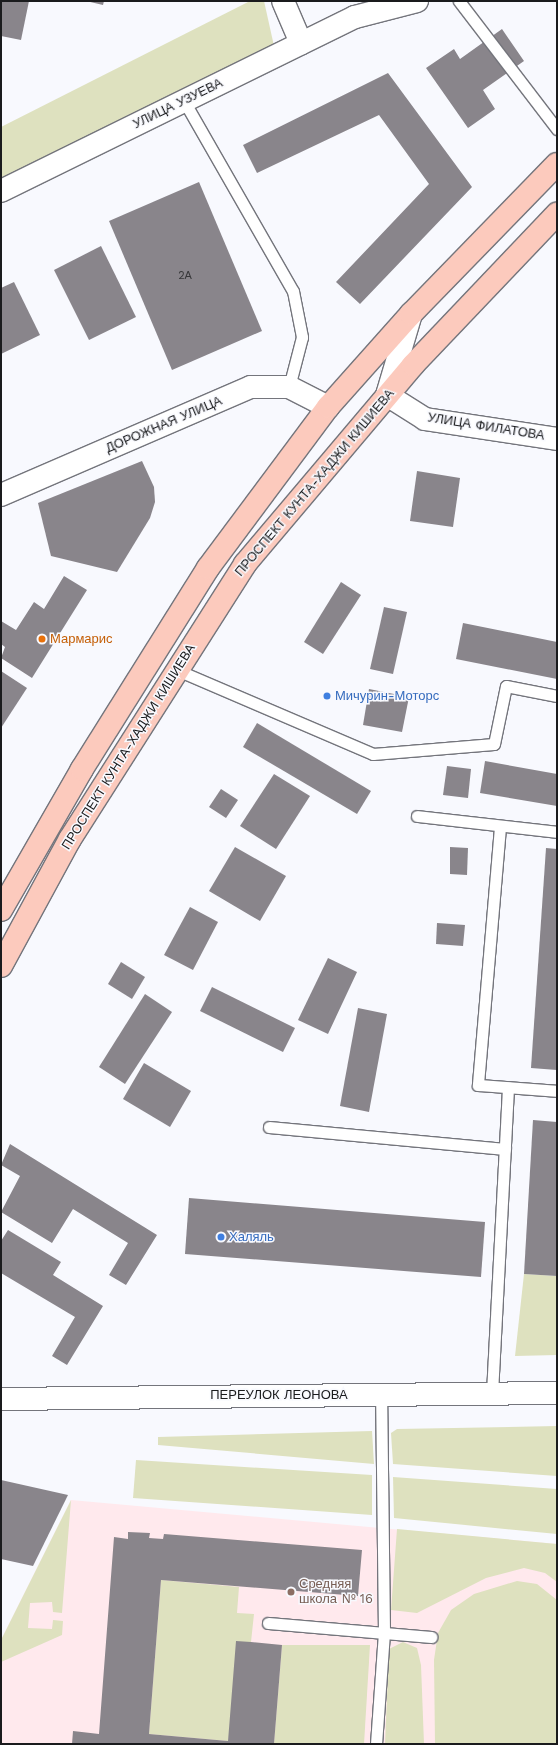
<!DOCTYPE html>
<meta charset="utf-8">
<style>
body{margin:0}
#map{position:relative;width:558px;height:1745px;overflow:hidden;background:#f8f9fe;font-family:"Work Sans",sans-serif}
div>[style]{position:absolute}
.education>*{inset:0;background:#ffe9ed}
.green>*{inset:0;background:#dee1bf}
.building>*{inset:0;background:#89858b}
.roads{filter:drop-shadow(1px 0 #74757c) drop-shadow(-1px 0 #74757c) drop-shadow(0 1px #74757c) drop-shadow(0 -1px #74757c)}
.lane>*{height:11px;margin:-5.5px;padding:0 5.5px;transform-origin:5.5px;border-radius:5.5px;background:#fff}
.street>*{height:22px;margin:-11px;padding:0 11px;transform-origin:11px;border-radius:11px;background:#fff}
.secondary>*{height:22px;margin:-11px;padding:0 11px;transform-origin:11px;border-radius:11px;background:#fff}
.primary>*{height:22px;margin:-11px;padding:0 11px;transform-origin:11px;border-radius:11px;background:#fccabd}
.dots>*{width:11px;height:11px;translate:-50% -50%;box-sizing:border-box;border:2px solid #f8f9fe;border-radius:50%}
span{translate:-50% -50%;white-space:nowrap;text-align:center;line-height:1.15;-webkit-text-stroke:3px #f8f9fe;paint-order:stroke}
.number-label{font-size:11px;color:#363638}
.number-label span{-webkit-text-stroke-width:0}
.street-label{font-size:13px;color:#1a1b1d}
.food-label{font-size:13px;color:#c56008}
.left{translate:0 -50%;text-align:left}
.shop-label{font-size:13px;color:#366cbe}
.education-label{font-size:13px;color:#785e54}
.frame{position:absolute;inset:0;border:2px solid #1a1b1d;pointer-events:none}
</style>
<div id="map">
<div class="education">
<div style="clip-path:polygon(71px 1500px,557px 1544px,557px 1744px,1px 1744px,1px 1640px)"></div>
</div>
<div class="green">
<div style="clip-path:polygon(250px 1px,264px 1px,274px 46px,1px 183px,1px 127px)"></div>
<div style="clip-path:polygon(524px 1274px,557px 1276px,557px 1355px,515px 1356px)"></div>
<div style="clip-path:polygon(557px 1426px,557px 1476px,393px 1464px,391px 1433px,397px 1429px)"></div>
<div style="clip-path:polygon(372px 1431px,374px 1464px,158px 1445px,158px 1437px)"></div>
<div style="clip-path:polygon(136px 1460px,372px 1475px,372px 1515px,133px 1498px)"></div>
<div style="clip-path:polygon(393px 1477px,557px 1489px,557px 1534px,394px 1518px)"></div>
<div style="clip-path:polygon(71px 1500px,62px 1613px,53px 1612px,52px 1602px,30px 1603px,28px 1628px,52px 1629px,53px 1620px,63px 1621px,62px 1635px,1px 1662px,1px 1640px)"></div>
<div style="clip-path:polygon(397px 1529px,557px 1544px,557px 1582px,545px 1573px,524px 1568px,486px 1578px,417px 1613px,391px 1610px)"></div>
<div style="clip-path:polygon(161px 1580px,239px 1587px,237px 1613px,254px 1614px,251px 1642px,228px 1741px,149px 1734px)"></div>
<div style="clip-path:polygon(517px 1581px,537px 1584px,557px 1600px,557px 1744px,435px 1744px,434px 1660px,438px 1633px,451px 1610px,474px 1594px)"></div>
<div style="clip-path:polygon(403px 1642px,417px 1648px,421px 1665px,424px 1744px,385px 1744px,389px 1649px)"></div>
<div style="clip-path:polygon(282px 1645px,370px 1645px,364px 1744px,274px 1744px)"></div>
</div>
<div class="building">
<div style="clip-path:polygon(1px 1px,29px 1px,21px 40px,1px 36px)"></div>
<div style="clip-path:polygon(86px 1px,104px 1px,103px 5px)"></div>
<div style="clip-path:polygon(502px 29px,524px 61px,483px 90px,495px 109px,468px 128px,426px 68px,454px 49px,460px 59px)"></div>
<div style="clip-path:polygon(388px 73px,472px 187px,360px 304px,336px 282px,429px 184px,379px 115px,257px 173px,243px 145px)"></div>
<div style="clip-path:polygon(199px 182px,262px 331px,172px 370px,109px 221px)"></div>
<div style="clip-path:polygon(101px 246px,136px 317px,89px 340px,54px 270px)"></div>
<div style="clip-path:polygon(14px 282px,40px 335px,1px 354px,1px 288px)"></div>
<div style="clip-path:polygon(142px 461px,154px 487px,155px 502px,150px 518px,117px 572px,51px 556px,38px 503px)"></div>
<div style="clip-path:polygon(417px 471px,460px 478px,453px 527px,410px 521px)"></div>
<div style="clip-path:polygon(64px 576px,87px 590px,32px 678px,1px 658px,5px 647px,1px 644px,1px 621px,16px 630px,34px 602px,44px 609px)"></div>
<div style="clip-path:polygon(341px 582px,361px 595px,323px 654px,304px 642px)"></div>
<div style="clip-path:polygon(384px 607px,407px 612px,393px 674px,370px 669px)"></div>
<div style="clip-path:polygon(463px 623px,557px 642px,557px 679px,456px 659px)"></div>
<div style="clip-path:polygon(1px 671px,27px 688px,1px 728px)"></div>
<div style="clip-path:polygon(369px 689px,409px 697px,402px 732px,363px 725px)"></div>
<div style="clip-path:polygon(257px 723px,371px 791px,357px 814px,243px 747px)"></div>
<div style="clip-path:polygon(485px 761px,557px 774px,557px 806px,480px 793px)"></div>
<div style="clip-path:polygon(447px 766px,471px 769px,468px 798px,443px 795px)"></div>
<div style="clip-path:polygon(274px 774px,310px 796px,276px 849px,240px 826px)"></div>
<div style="clip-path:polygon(221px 789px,238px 800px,226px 818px,209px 807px)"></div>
<div style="clip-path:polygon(235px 847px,286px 876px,260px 921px,209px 891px)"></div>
<div style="clip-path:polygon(450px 847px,468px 848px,467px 875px,450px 874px)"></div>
<div style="clip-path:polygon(546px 848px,557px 849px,557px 1070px,531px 1068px)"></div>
<div style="clip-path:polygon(190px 907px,218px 922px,193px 970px,164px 955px)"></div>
<div style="clip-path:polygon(437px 923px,465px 925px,463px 946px,436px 944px)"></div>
<div style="clip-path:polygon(328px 958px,357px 972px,328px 1034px,298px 1020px)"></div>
<div style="clip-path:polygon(121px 962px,145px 977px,132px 999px,108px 984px)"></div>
<div style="clip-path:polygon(212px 987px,295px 1028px,283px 1052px,200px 1011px)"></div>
<div style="clip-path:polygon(145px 994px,172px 1012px,125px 1084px,99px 1067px)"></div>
<div style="clip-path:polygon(358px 1008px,387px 1014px,369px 1112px,340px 1106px)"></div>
<div style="clip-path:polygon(144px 1063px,191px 1091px,170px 1127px,123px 1099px)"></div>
<div style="clip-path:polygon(533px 1120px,557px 1122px,557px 1276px,524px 1274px)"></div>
<div style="clip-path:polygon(10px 1144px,157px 1235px,126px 1285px,109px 1275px,128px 1243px,73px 1209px,52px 1243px,1px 1212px,20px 1176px,1px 1165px)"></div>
<div style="clip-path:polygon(189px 1198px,485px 1222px,481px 1277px,185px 1254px)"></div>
<div style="clip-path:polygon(8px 1230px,61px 1262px,53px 1275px,103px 1306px,67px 1365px,52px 1356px,75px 1317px,1px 1273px,1px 1241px)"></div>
<div style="clip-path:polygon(1px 1480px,68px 1495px,33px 1566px,1px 1559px)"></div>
<div style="clip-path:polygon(128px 1532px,150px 1533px,149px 1538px,163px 1539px,164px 1534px,362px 1550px,358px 1596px,161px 1580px,149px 1734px,228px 1741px,236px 1641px,251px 1642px,282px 1645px,274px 1744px,72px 1744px,73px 1731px,99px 1734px,114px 1537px,128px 1539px)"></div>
</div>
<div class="roads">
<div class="lane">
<div style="left:459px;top:1px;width:161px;rotate:52.6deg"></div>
<div style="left:184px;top:101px;width:219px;rotate:60.2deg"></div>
<div style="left:293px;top:291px;width:47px;rotate:78.9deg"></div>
<div style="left:302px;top:337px;width:52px;rotate:104.6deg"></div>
<div style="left:177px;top:670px;width:213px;rotate:23.2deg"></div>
<div style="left:373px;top:754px;width:121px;rotate:-4.7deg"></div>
<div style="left:494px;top:744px;width:59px;rotate:-78.3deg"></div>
<div style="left:506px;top:686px;width:52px;rotate:11.1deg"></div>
<div style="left:417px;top:816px;width:141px;rotate:6.5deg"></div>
<div style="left:500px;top:827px;width:259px;rotate:94.9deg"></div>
<div style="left:478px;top:1085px;width:79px;rotate:4.3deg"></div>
<div style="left:269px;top:1127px;width:237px;rotate:5.3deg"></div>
<div style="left:492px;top:1393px;width:306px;rotate:-87deg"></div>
<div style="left:268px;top:1623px;width:164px;rotate:4.9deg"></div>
<div style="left:376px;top:1744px;width:112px;rotate:-85.9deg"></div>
<div style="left:384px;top:1632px;width:238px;rotate:-90.7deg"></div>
</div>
<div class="street">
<div style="left:283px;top:1px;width:46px;rotate:66.8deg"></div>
<div style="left:1px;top:495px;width:272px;rotate:-23.4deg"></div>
<div style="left:251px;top:387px;width:38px"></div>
<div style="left:289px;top:387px;width:44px;rotate:27.1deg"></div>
<div style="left:1px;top:1399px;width:556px;rotate:-0.62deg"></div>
</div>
<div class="secondary">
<div style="left:1px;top:191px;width:394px;rotate:-26.2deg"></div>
<div style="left:355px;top:17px;width:64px;rotate:-14.5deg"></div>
<div style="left:411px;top:314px;width:84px;rotate:106.5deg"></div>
<div style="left:387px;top:395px;width:45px;rotate:32.3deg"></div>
<div style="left:425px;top:419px;width:134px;rotate:8.6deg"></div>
</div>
<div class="primary">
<div style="left:1px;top:910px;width:163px;rotate:-60.1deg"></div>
<div style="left:82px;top:769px;width:237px;rotate:-57.9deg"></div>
<div style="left:208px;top:568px;width:201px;rotate:-53.3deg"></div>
<div style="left:328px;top:407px;width:125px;rotate:-48.3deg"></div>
<div style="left:411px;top:314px;width:209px;rotate:-45.8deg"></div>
<div style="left:1px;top:966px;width:145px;rotate:-61.5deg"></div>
<div style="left:70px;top:839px;width:326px;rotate:-57.5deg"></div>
<div style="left:245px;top:564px;width:260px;rotate:-49.8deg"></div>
<div style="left:413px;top:365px;width:209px;rotate:-46.4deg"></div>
</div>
</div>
<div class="dots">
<div style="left:42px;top:639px;background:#e8710a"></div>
<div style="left:327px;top:696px;background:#3f7fe0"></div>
<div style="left:221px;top:1237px;background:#3f7fe0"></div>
<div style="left:291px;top:1592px;background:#8d6e63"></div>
</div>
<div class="number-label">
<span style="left:185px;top:276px">2А</span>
</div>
<div class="street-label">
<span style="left:178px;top:104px;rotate:-26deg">УЛИЦА УЗУЕВА</span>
<span style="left:164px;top:425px;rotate:-23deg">ДОРОЖНАЯ УЛИЦА</span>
<span style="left:486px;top:427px;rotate:9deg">УЛИЦА ФИЛАТОВА</span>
<span style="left:315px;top:483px;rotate:-50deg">ПРОСПЕКТ КУНТА-ХАДЖИ КИШИЕВА</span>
<span style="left:129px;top:747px;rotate:-58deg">ПРОСПЕКТ КУНТА-ХАДЖИ КИШИЕВА</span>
<span style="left:279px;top:1395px">ПЕРЕУЛОК ЛЕОНОВА</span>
</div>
<div class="food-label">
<span class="left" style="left:50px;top:639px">Мармарис</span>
</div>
<div class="shop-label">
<span class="left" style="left:335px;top:696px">Мичурин-Моторс</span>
<span class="left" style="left:229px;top:1237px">Халяль</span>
</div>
<div class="education-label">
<span class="left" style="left:299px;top:1592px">Средняя<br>школа № 16</span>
</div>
<div class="frame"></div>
</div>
